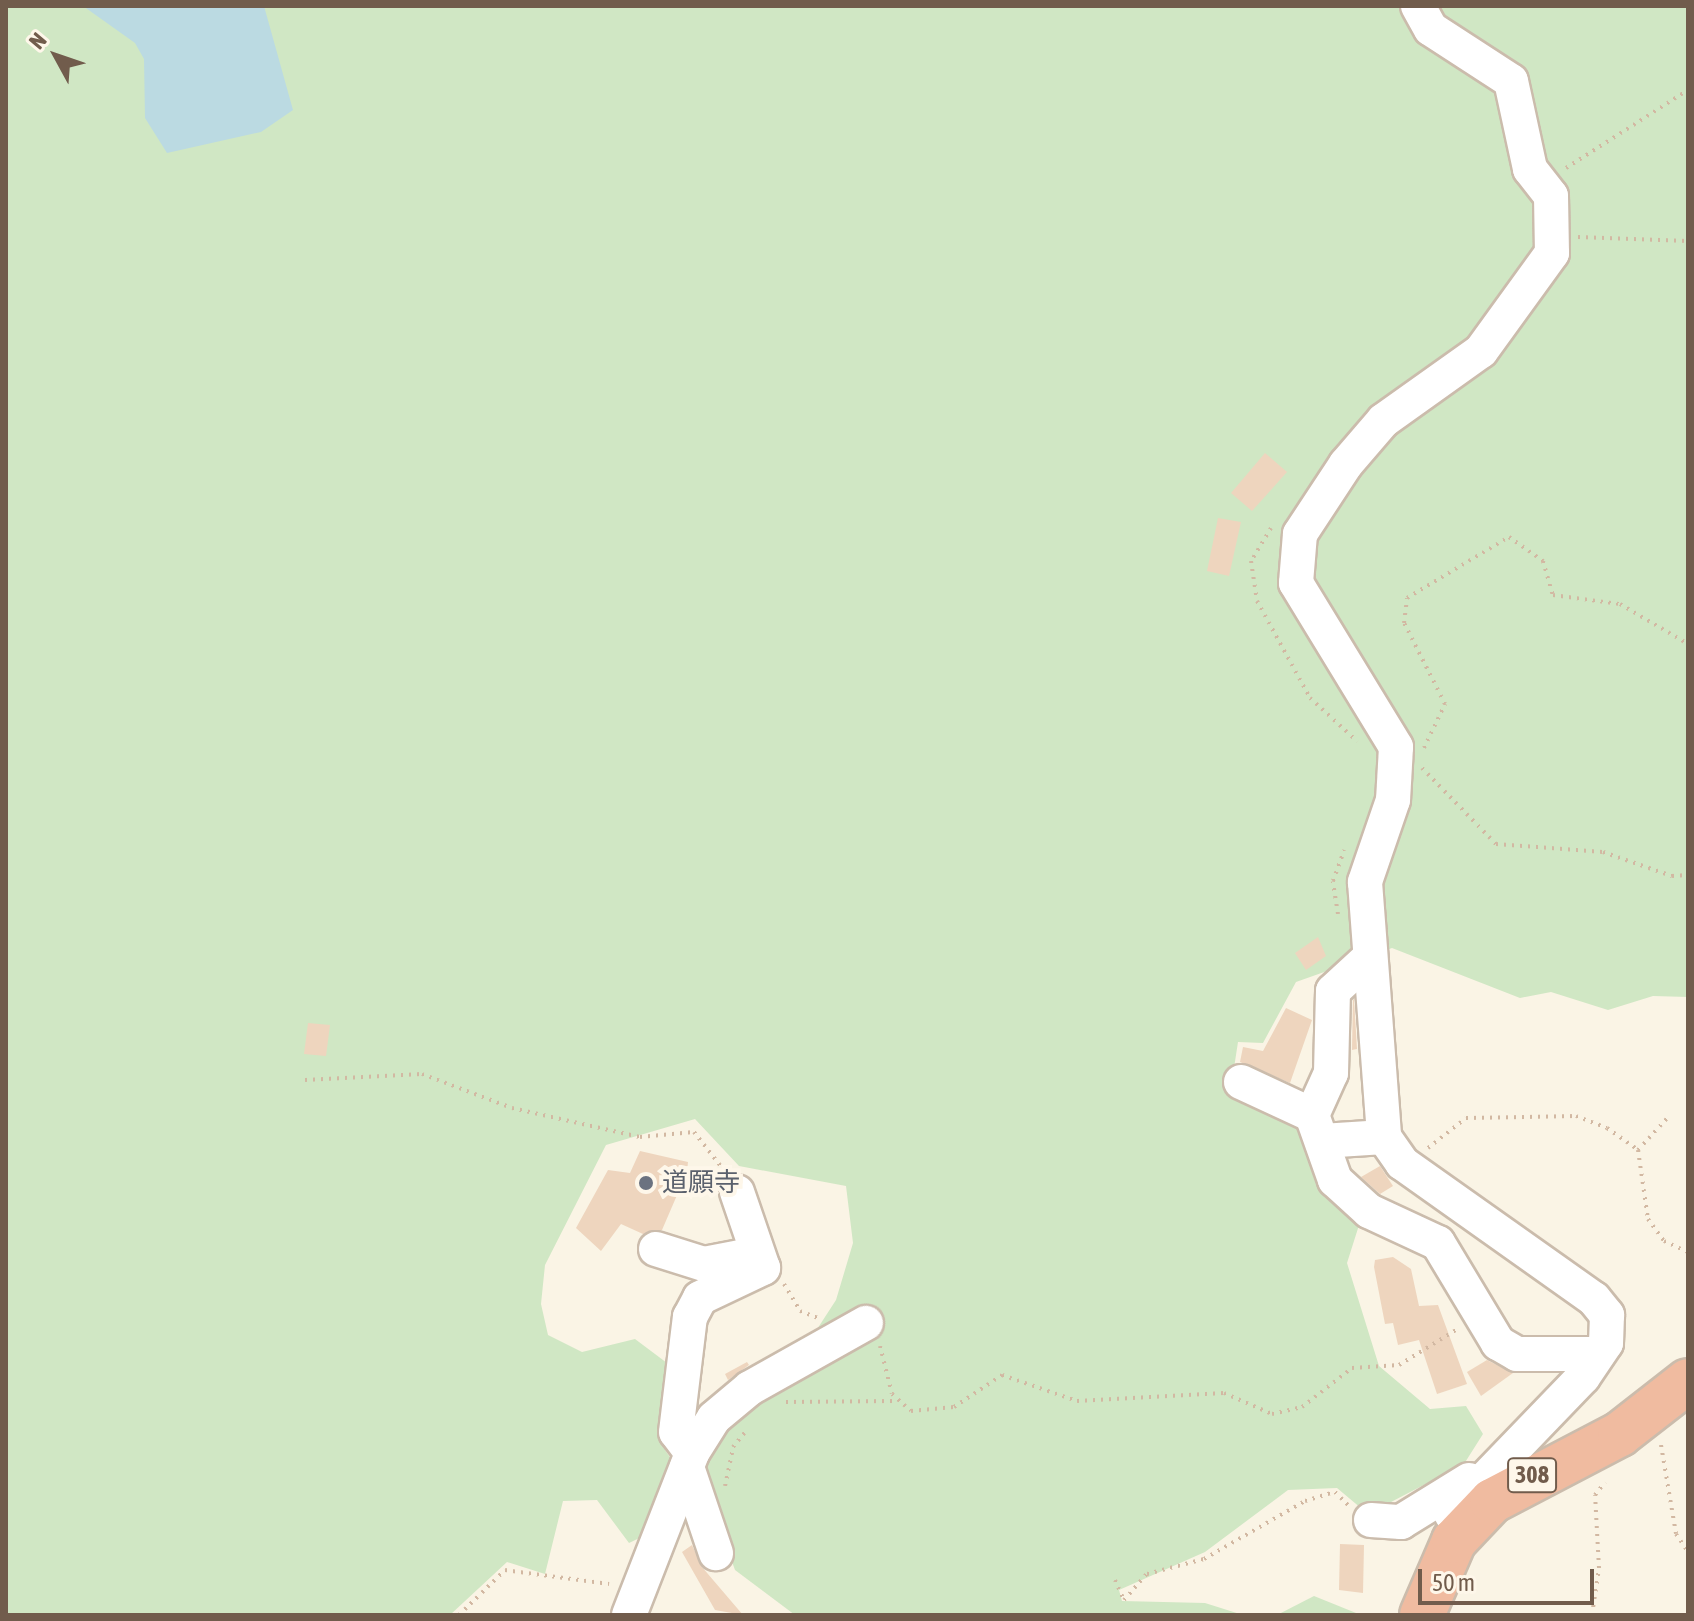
<!DOCTYPE html>
<meta charset="utf-8">
<style>
body{margin:0}
#map{position:relative;width:1694px;height:1621px;overflow:hidden;background:#faf4e5;font-family:"Asap Condensed","Noto Sans JP",sans-serif}
div>[style]{position:absolute}
.green>*{inset:0;background:#d0e7c4}
.water>*{inset:0;background:#bbdae2}
.building>*{inset:0;background:#eed5be}
.path>*{height:4px;margin-top:-2px;transform-origin:0;background:repeating-linear-gradient(90deg,#d2b8a2 0 2px,transparent 0 8px)}
.roads{filter:drop-shadow(2px 0 #cbbcac) drop-shadow(-2px 0 #cbbcac) drop-shadow(0 2px #cbbcac) drop-shadow(0 -2px #cbbcac)}
.minor>*{height:34px;margin:-17px;padding:0 17px;transform-origin:17px;border-radius:17px;background:#fff}
.highway>*{height:44px;margin:-22px;padding:0 22px;transform-origin:22px;border-radius:22px;background:#f0bba0}
.dots>*{width:22px;height:22px;translate:-50% -50%;box-sizing:border-box;border:4px solid #fef7ea;border-radius:50%}
span{translate:-50% -50%;white-space:nowrap;text-align:center;line-height:1.15;-webkit-text-stroke:8px #fef7ea;paint-order:stroke}
.shield-label span{padding:2px 6px;background:#fef7ea;border:2px solid;border-radius:6px;-webkit-text-stroke-width:0}
.shield-label{font-size:24px;color:#715c4c;font-weight:700}
.worship-label{font-size:26px;color:#5b616d}
.left{translate:0 -50%;text-align:left}
.frame{position:absolute;inset:0;border:8px solid #715c4c;pointer-events:none}
.north{position:absolute;left:16px;top:16px;width:80px;height:80px;-webkit-text-stroke:6px #fef7ea;paint-order:stroke;rotate:310deg;font-size:22px;font-weight:700;line-height:32px;text-align:center;color:#715c4c}
.north::after{content:'';display:block;margin:auto;width:28px;height:36px;background:#715c4c;clip-path:polygon(50% 0,100% 100%,50% 72%,0 100%)}
.scale{position:absolute;left:1418px;top:1569px;width:176px;height:36px;box-sizing:border-box;border:4px solid #715c4c;border-top:0;padding-left:10px;font-size:24px;line-height:28px;white-space:nowrap;color:#715c4c;-webkit-text-stroke:6px #fef7ea;paint-order:stroke}
</style>
<div id="map">
<div class="green">
<div style="clip-path:polygon(6px 6px,1688px 6px,1688px 997px,1653px 996px,1608px 1010px,1551px 992px,1520px 998px,1392px 948px,1296px 982px,1263px 1043px,1238px 1042px,1232px 1081px,1284px 1108px,1310px 1136px,1360px 1222px,1347px 1263px,1379px 1366px,1430px 1409px,1466px 1406px,1483px 1434px,1464px 1464px,1368px 1514px,1337px 1488px,1288px 1490px,1205px 1552px,1119px 1590px,1122px 1601px,1205px 1603px,1243px 1615px,795px 1615px,735px 1570px,700px 1473px,731px 1419px,775px 1394px,836px 1300px,853px 1243px,846px 1186px,739px 1166px,695px 1119px,606px 1145px,545px 1265px,541px 1304px,548px 1335px,582px 1352px,635px 1339px,671px 1366px,665px 1450px,678px 1469px,654px 1531px,629px 1543px,597px 1500px,563px 1501px,545px 1574px,507px 1562px,450px 1615px,6px 1615px)"></div>
<div style="clip-path:polygon(1314px 1596px,1361px 1615px,1277px 1615px)"></div>
</div>
<div class="water">
<div style="clip-path:polygon(83px 6px,264px 6px,293px 110px,261px 132px,167px 153px,145px 118px,144px 59px,135px 43px)"></div>
</div>
<div class="building">
<div style="clip-path:polygon(1265px 453px,1287px 472px,1252px 511px,1231px 493px)"></div>
<div style="clip-path:polygon(1218px 518px,1241px 522px,1229px 576px,1207px 571px)"></div>
<div style="clip-path:polygon(1318px 937px,1326px 956px,1306px 970px,1295px 953px)"></div>
<div style="clip-path:polygon(1354px 999px,1357px 1049px,1352px 1050px,1353px 1000px)"></div>
<div style="clip-path:polygon(1286px 1008px,1312px 1020px,1290px 1083px,1240px 1062px,1243px 1047px,1263px 1051px)"></div>
<div style="clip-path:polygon(308px 1023px,330px 1025px,326px 1056px,304px 1054px)"></div>
<div style="clip-path:polygon(640px 1151px,688px 1162px,687px 1172px,662px 1230px,643px 1234px,621px 1224px,601px 1251px,576px 1228px,608px 1170px,630px 1173px)"></div>
<div style="clip-path:polygon(1380px 1166px,1393px 1186px,1380px 1194px,1361px 1177px)"></div>
<div style="clip-path:polygon(1393px 1257px,1411px 1269px,1419px 1306px,1438px 1305px,1467px 1384px,1437px 1394px,1419px 1340px,1398px 1345px,1393px 1323px,1385px 1324px,1374px 1267px,1375px 1260px)"></div>
<div style="clip-path:polygon(1487px 1360px,1513px 1373px,1481px 1396px,1467px 1372px)"></div>
<div style="clip-path:polygon(747px 1362px,749px 1365px,728px 1380px,725px 1374px)"></div>
<div style="clip-path:polygon(1340px 1544px,1364px 1545px,1363px 1593px,1339px 1590px)"></div>
<div style="clip-path:polygon(692px 1545px,702px 1567px,743px 1615px,715px 1610px,682px 1552px)"></div>
</div>
<div class="path">
<div style="left:1566px;top:168px;width:145px;rotate:-32.6deg"></div>
<div style="left:1578px;top:237px;width:110px;rotate:2.1deg"></div>
<div style="left:1271px;top:528px;width:39px;rotate:121deg"></div>
<div style="left:1251px;top:561px;width:40px;rotate:81.5deg"></div>
<div style="left:1257px;top:601px;width:111px;rotate:61.3deg"></div>
<div style="left:1310px;top:698px;width:64px;rotate:42.5deg"></div>
<div style="left:1424px;top:748px;width:49px;rotate:-64.5deg"></div>
<div style="left:1445px;top:704px;width:91px;rotate:-116.8deg"></div>
<div style="left:1404px;top:623px;width:25px;rotate:-83deg"></div>
<div style="left:1407px;top:598px;width:119px;rotate:-30.9deg"></div>
<div style="left:1509px;top:537px;width:42px;rotate:35.2deg"></div>
<div style="left:1543px;top:561px;width:35px;rotate:74deg"></div>
<div style="left:1553px;top:595px;width:68px;rotate:7.7deg"></div>
<div style="left:1620px;top:604px;width:79px;rotate:30.5deg"></div>
<div style="left:1422px;top:768px;width:106px;rotate:45.8deg"></div>
<div style="left:1496px;top:844px;width:107px;rotate:4.3deg"></div>
<div style="left:1603px;top:852px;width:73px;rotate:19.2deg"></div>
<div style="left:1672px;top:876px;width:16px;rotate:-4deg"></div>
<div style="left:1338px;top:914px;width:33px;rotate:-99deg"></div>
<div style="left:1333px;top:881px;width:33px;rotate:-70deg"></div>
<div style="left:305px;top:1080px;width:117px;rotate:-2.9deg"></div>
<div style="left:422px;top:1074px;width:96px;rotate:20.7deg"></div>
<div style="left:512px;top:1108px;width:131px;rotate:12.8deg"></div>
<div style="left:640px;top:1137px;width:54px;rotate:-5.3deg"></div>
<div style="left:694px;top:1132px;width:47px;rotate:51.9deg"></div>
<div style="left:1428px;top:1148px;width:48px;rotate:-38.3deg"></div>
<div style="left:1466px;top:1118px;width:110px;rotate:-1deg"></div>
<div style="left:1576px;top:1116px;width:33px;rotate:21deg"></div>
<div style="left:1607px;top:1128px;width:38px;rotate:35deg"></div>
<div style="left:1638px;top:1150px;width:70px;rotate:81.8deg"></div>
<div style="left:1648px;top:1219px;width:27px;rotate:54deg"></div>
<div style="left:1664px;top:1241px;width:26px;rotate:25deg"></div>
<div style="left:1638px;top:1150px;width:46px;rotate:-47.6deg"></div>
<div style="left:784px;top:1284px;width:31px;rotate:59deg"></div>
<div style="left:800px;top:1311px;width:19px;rotate:21deg"></div>
<div style="left:880px;top:1346px;width:49px;rotate:76deg"></div>
<div style="left:892px;top:1394px;width:25px;rotate:42deg"></div>
<div style="left:911px;top:1411px;width:43px;rotate:-5.3deg"></div>
<div style="left:954px;top:1407px;width:58px;rotate:-33.7deg"></div>
<div style="left:1002px;top:1375px;width:79px;rotate:19.1deg"></div>
<div style="left:1077px;top:1401px;width:147px;rotate:-3.1deg"></div>
<div style="left:1224px;top:1393px;width:52px;rotate:23.6deg"></div>
<div style="left:1272px;top:1414px;width:31px;rotate:-13deg"></div>
<div style="left:1302px;top:1407px;width:63px;rotate:-38deg"></div>
<div style="left:1352px;top:1368px;width:47px;rotate:-3.7deg"></div>
<div style="left:1399px;top:1365px;width:67px;rotate:-31.6deg"></div>
<div style="left:786px;top:1402px;width:109px;rotate:-0.5deg"></div>
<div style="left:1661px;top:1445px;width:90px;rotate:80.4deg"></div>
<div style="left:1676px;top:1534px;width:22px;rotate:56deg"></div>
<div style="left:725px;top:1486px;width:40px;rotate:-78deg"></div>
<div style="left:733px;top:1447px;width:22px;rotate:-51deg"></div>
<div style="left:1115px;top:1580px;width:22px;rotate:66deg"></div>
<div style="left:1124px;top:1600px;width:35px;rotate:-49deg"></div>
<div style="left:1147px;top:1574px;width:59px;rotate:-14.7deg"></div>
<div style="left:1204px;top:1559px;width:116px;rotate:-29.9deg"></div>
<div style="left:1305px;top:1501px;width:31px;rotate:-17deg"></div>
<div style="left:1335px;top:1492px;width:20px;rotate:45deg"></div>
<div style="left:459px;top:1615px;width:64px;rotate:-44.4deg"></div>
<div style="left:505px;top:1570px;width:105px;rotate:7.7deg"></div>
<div style="left:1592px;top:1615px;width:48px;rotate:-81.5deg"></div>
<div style="left:1599px;top:1568px;width:73px;rotate:-93.1deg"></div>
<div style="left:1595px;top:1495px;width:16px;rotate:-52deg"></div>
</div>
<div class="roads">
<div class="minor">
<div style="left:1418px;top:6px;width:26px;rotate:61deg"></div>
<div style="left:1431px;top:29px;width:95px;rotate:33deg"></div>
<div style="left:1511px;top:81px;width:90px;rotate:77.8deg"></div>
<div style="left:1530px;top:169px;width:34px;rotate:52deg"></div>
<div style="left:1551px;top:196px;width:57px;rotate:89deg"></div>
<div style="left:1552px;top:253px;width:121px;rotate:125.9deg"></div>
<div style="left:1481px;top:351px;width:120px;rotate:144.5deg"></div>
<div style="left:1383px;top:421px;width:57px;rotate:130.7deg"></div>
<div style="left:1346px;top:464px;width:84px;rotate:123.3deg"></div>
<div style="left:1300px;top:534px;width:49px;rotate:94.7deg"></div>
<div style="left:1296px;top:583px;width:192px;rotate:58.6deg"></div>
<div style="left:1396px;top:747px;width:53px;rotate:93.2deg"></div>
<div style="left:1393px;top:800px;width:87px;rotate:108.9deg"></div>
<div style="left:1365px;top:882px;width:256px;rotate:85.7deg"></div>
<div style="left:1384px;top:1137px;width:32px;rotate:55deg"></div>
<div style="left:1402px;top:1163px;width:235px;rotate:35.3deg"></div>
<div style="left:1594px;top:1299px;width:21px;rotate:51deg"></div>
<div style="left:1607px;top:1315px;width:28px;rotate:92deg"></div>
<div style="left:1606px;top:1343px;width:41px;rotate:124.1deg"></div>
<div style="left:1583px;top:1377px;width:190px;rotate:133.9deg"></div>
<div style="left:1241px;top:1082px;width:78px;rotate:24.9deg"></div>
<div style="left:1312px;top:1115px;width:69px;rotate:70.5deg"></div>
<div style="left:1335px;top:1180px;width:46px;rotate:42.4deg"></div>
<div style="left:1369px;top:1211px;width:76px;rotate:24.9deg"></div>
<div style="left:1438px;top:1243px;width:117px;rotate:59deg"></div>
<div style="left:1498px;top:1343px;width:22px;rotate:30deg"></div>
<div style="left:1517px;top:1354px;width:81px"></div>
<div style="left:1312px;top:1115px;width:46px;rotate:-65.7deg"></div>
<div style="left:1331px;top:1073px;width:82px;rotate:-88.6deg"></div>
<div style="left:1333px;top:991px;width:49px;rotate:-42.5deg"></div>
<div style="left:1322px;top:1141px;width:62px;rotate:-3.7deg"></div>
<div style="left:656px;top:1249px;width:50px;rotate:17.4deg"></div>
<div style="left:704px;top:1264px;width:53px;rotate:-10.9deg"></div>
<div style="left:692px;top:1453px;width:26px;rotate:-127deg"></div>
<div style="left:676px;top:1432px;width:116px;rotate:-83.1deg"></div>
<div style="left:690px;top:1317px;width:21px;rotate:-62deg"></div>
<div style="left:700px;top:1298px;width:70px;rotate:-25.5deg"></div>
<div style="left:763px;top:1268px;width:80px;rotate:-108.9deg"></div>
<div style="left:687px;top:1467px;width:91px;rotate:71.4deg"></div>
<div style="left:1371px;top:1520px;width:30px;rotate:4deg"></div>
<div style="left:1401px;top:1522px;width:80px;rotate:-31.7deg"></div>
<div style="left:629px;top:1615px;width:174px;rotate:-68.7deg"></div>
<div style="left:692px;top:1453px;width:41px;rotate:-57.8deg"></div>
<div style="left:714px;top:1418px;width:47px;rotate:-39.8deg"></div>
<div style="left:750px;top:1388px;width:133px;rotate:-29.3deg"></div>
</div>
<div class="highway">
<div style="left:1422px;top:1615px;width:81px;rotate:-66.6deg"></div>
<div style="left:1454px;top:1541px;width:55px;rotate:-46.5deg"></div>
<div style="left:1492px;top:1501px;width:144px;rotate:-27.6deg"></div>
<div style="left:1620px;top:1434px;width:86px;rotate:-37.9deg"></div>
</div>
</div>
<div class="dots">
<div style="left:646px;top:1183px;background:#6b7280"></div>
</div>
<div class="shield-label">
<span style="left:1532px;top:1475px">308</span>
</div>
<div class="worship-label">
<span class="left" style="left:662px;top:1183px">道願寺</span>
</div>
<div class="frame"></div>
<div class="north">N</div>
<div class="scale">50 m</div>
</div>
